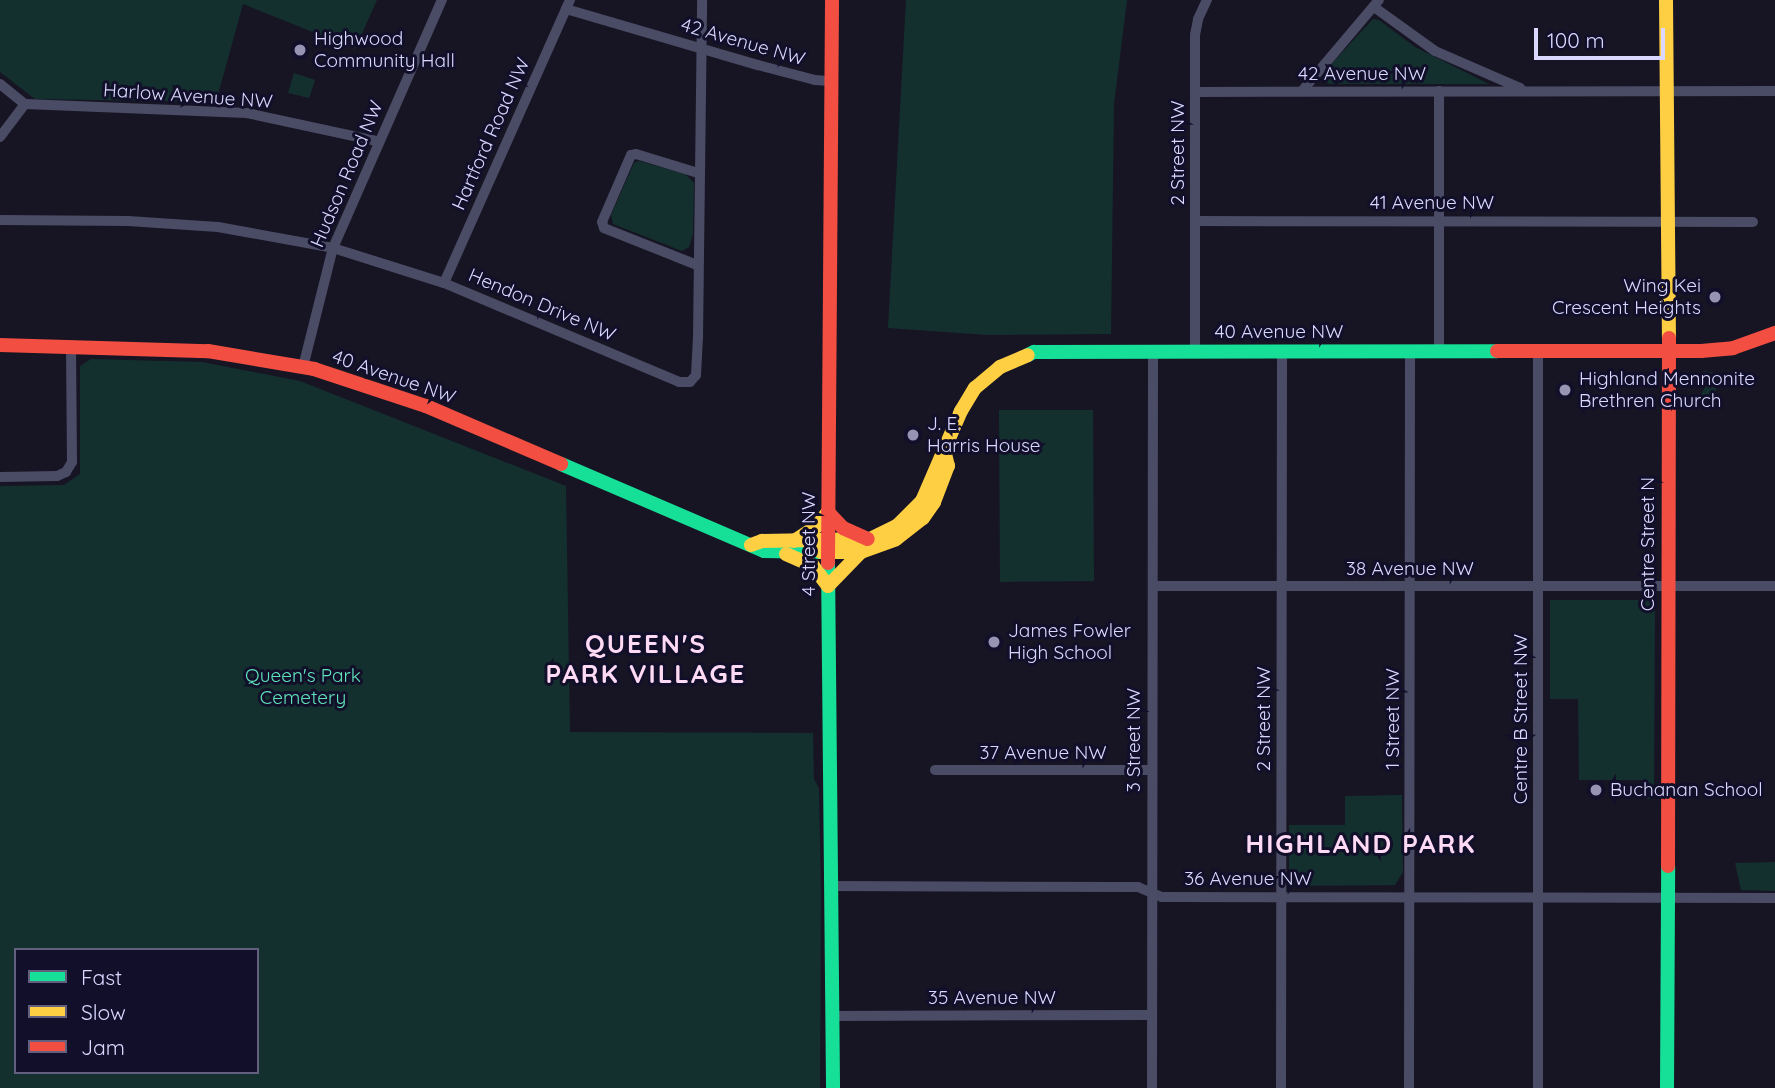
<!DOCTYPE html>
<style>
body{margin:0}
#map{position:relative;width:1775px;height:1088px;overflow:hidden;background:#171524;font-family:Quicksand,sans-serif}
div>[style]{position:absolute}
.green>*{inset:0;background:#13302e}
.street>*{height:10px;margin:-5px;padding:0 5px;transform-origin:5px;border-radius:5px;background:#4a4b65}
.fast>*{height:14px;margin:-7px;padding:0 7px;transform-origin:7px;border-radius:7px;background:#16e098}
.slow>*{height:14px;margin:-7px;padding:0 7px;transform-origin:7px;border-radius:7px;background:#ffcf43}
.jam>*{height:14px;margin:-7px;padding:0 7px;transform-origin:7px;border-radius:7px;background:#f24e42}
.dots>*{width:19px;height:19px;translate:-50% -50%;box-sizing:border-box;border:4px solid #120f2a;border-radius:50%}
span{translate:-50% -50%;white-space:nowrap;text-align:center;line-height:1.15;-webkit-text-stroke:6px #120f2a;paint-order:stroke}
.poi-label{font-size:19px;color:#dad8ff}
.left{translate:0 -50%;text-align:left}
.right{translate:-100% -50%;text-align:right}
.street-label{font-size:19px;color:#dad8ff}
.park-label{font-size:19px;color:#5fe4ba}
.district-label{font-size:26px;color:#ffdaf4;font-weight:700;letter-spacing:2px}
.legend{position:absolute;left:14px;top:948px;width:245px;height:126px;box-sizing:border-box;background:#120f2a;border:2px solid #625f7f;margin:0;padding:9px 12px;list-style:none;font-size:21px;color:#dad8ff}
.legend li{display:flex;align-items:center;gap:14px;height:35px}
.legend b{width:35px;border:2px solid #625f7f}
.scale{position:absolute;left:1534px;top:28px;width:131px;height:32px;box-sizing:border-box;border:4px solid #dad8ff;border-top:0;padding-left:9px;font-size:21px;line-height:24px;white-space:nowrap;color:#dad8ff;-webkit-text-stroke:5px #120f2a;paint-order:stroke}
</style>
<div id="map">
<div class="green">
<div style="clip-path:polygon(0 0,377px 0,355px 49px,243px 4px,216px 102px,35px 99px,0 72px)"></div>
<div style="clip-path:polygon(906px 0,1127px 0,1114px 104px,1111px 334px,988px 335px,888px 328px)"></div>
<div style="clip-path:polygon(1373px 19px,1379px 20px,1415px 47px,1489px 84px,1329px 84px,1324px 81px,1324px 72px)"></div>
<div style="clip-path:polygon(294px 73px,315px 80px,309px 98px,288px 93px)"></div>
<div style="clip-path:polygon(639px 161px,685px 174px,694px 183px,693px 234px,689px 247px,682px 251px,613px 224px,611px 215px,634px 163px)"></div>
<div style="clip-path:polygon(evenodd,91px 359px,202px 362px,300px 381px,566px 486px,570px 732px,813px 733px,814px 779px,819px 788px,821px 897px,820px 1088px,0 1088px,0 486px,64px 485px,80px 474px,80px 366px,91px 359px,16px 950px,257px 950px,257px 1072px,16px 1072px,16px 950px)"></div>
<div style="clip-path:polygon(1703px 371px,1715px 373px,1719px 379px,1715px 394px,1705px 399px,1699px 398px,1707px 384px)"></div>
<div style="clip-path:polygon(999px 410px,1093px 410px,1094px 581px,1000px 582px)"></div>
<div style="clip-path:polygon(1550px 600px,1655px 600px,1654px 799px,1644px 799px,1643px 780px,1579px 780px,1578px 699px,1550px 699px)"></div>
<div style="clip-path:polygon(1402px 795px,1403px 872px,1395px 885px,1293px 886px,1289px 878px,1289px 825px,1345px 825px,1345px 796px)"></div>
<div style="clip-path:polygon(1775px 862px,1775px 891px,1741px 890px,1735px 863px)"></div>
</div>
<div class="street">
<div style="left:1374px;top:7px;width:75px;rotate:35.8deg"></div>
<div style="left:1435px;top:51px;width:93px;rotate:23.5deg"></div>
<div style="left:566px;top:9px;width:200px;rotate:16.3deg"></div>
<div style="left:758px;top:65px;width:59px;rotate:14.7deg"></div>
<div style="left:815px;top:80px;width:16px;rotate:4deg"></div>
<div style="left:0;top:84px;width:32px;rotate:39deg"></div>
<div style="left:25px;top:104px;width:222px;rotate:2.3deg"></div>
<div style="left:247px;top:113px;width:133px;rotate:12.2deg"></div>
<div style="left:1302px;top:91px;width:119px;rotate:-49.8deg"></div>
<div style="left:1439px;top:91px;width:260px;rotate:90deg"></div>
<div style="left:1195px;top:92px;width:580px;rotate:-0.1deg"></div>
<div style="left:0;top:137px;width:41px;rotate:-52.9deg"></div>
<div style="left:0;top:220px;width:128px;rotate:0.4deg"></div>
<div style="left:128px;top:221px;width:90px;rotate:3.8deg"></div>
<div style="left:218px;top:227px;width:117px;rotate:10.3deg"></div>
<div style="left:333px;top:248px;width:116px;rotate:17.5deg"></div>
<div style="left:444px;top:283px;width:255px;rotate:22.8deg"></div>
<div style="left:679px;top:382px;width:11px"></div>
<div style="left:690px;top:382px;width:9px;rotate:-49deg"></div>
<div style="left:696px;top:375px;width:37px;rotate:-87deg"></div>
<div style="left:698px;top:338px;width:338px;rotate:-89.3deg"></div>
<div style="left:1195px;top:221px;width:558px;rotate:0.1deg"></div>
<div style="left:697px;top:265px;width:100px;rotate:-158.3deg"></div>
<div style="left:604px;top:228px;width:6px;rotate:-108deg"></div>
<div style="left:602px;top:222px;width:73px;rotate:-66.6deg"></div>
<div style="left:631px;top:155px;width:5px;rotate:-11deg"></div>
<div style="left:636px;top:154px;width:65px;rotate:17deg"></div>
<div style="left:444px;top:283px;width:310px;rotate:-66deg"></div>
<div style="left:1195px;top:351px;width:316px;rotate:-90deg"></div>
<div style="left:1195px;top:35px;width:16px;rotate:-79deg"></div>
<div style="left:1198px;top:19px;width:21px;rotate:-65deg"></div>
<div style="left:303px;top:367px;width:123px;rotate:-75.9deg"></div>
<div style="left:333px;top:248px;width:271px;rotate:-66.3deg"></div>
<div style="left:0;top:477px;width:57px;rotate:-1deg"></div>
<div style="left:57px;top:476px;width:10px;rotate:-24deg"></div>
<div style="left:66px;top:472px;width:12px;rotate:-59deg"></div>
<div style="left:72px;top:462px;width:117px;rotate:-90.5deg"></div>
<div style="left:1153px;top:586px;width:622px"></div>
<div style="left:935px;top:770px;width:217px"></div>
<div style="left:831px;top:886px;width:307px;rotate:0.2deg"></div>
<div style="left:1138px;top:887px;width:26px;rotate:23deg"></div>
<div style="left:1162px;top:897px;width:613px;rotate:0.09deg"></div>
<div style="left:832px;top:1016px;width:319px;rotate:-0.2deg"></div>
<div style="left:1152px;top:1088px;width:737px;rotate:-89.92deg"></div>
<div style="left:1281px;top:1088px;width:737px;rotate:-89.92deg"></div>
<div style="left:1409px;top:1088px;width:737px;rotate:-89.92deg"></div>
<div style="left:1538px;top:1088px;width:737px;rotate:-90deg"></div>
</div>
<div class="fast">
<div style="left:1028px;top:355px;width:7px;rotate:-27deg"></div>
<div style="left:1034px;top:352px;width:463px;rotate:-0.1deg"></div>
<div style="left:561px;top:464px;width:221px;rotate:23.2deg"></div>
<div style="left:764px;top:551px;width:57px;rotate:1deg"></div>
<div style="left:828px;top:563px;width:525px;rotate:89.45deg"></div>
<div style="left:1667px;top:1088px;width:222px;rotate:-89.7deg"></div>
</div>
<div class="slow">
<div style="left:1666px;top:0;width:338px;rotate:89.5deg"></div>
<div style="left:794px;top:541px;width:27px;rotate:-33deg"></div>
<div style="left:817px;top:526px;width:18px;rotate:-52deg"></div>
<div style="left:751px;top:545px;width:12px;rotate:-20deg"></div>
<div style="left:762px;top:541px;width:108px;rotate:-1.1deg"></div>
<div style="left:870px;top:539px;width:30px;rotate:-26deg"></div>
<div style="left:897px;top:526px;width:35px;rotate:-45deg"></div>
<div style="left:922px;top:501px;width:98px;rotate:-66.6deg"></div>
<div style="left:961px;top:411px;width:27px;rotate:-59deg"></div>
<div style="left:975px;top:388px;width:33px;rotate:-40deg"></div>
<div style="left:1000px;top:367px;width:30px;rotate:-23deg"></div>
<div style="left:821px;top:552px;width:40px"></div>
<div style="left:861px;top:552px;width:37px;rotate:-20deg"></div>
<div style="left:896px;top:539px;width:34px;rotate:-38deg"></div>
<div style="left:923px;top:518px;width:19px;rotate:-55deg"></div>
<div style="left:934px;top:502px;width:39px;rotate:-69deg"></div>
<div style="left:948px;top:466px;width:12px;rotate:-104deg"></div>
<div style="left:786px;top:554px;width:30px;rotate:24deg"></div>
<div style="left:813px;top:566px;width:25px;rotate:53deg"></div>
<div style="left:828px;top:586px;width:47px;rotate:-45.9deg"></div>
</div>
<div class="jam">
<div style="left:0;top:345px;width:208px;rotate:1.7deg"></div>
<div style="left:208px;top:351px;width:108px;rotate:9.6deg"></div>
<div style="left:314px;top:369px;width:118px;rotate:18.3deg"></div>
<div style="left:426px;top:406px;width:147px;rotate:23.2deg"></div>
<div style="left:1497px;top:351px;width:204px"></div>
<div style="left:1701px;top:351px;width:32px;rotate:-5deg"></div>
<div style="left:1733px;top:348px;width:45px;rotate:-19.7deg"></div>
<div style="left:828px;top:512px;width:22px;rotate:47deg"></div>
<div style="left:843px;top:528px;width:27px;rotate:24deg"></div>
<div style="left:828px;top:563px;width:563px;rotate:-89.59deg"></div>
<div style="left:1668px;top:866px;width:528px;rotate:-89.89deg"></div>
</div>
<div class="dots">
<div style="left:300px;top:50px;background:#9694b2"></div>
<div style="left:1715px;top:297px;background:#9694b2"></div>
<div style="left:1565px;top:390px;background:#9694b2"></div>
<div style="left:913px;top:435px;background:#9694b2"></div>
<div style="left:994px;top:642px;background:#9694b2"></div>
<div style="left:1596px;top:790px;background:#9694b2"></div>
</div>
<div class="poi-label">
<span class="left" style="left:314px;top:50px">Highwood<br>Community Hall</span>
<span class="right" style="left:1701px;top:297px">Wing Kei<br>Crescent Heights</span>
<span class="left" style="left:1579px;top:390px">Highland Mennonite<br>Brethren Church</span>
<span class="left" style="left:927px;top:435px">J. E.<br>Harris House</span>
<span class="left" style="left:1008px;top:642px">James Fowler<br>High School</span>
<span class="left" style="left:1610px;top:790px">Buchanan School</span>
</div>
<div class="street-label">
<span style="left:743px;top:42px;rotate:16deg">42 Avenue NW</span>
<span style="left:1362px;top:74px">42 Avenue NW</span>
<span style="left:188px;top:96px;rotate:4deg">Harlow Avenue NW</span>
<span style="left:491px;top:134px;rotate:-66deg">Hartford Road NW</span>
<span style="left:1178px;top:153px;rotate:-90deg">2 Street NW</span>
<span style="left:347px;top:174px;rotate:-67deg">Hudson Road NW</span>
<span style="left:1432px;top:203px">41 Avenue NW</span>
<span style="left:542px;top:305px;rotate:23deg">Hendon Drive NW</span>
<span style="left:1279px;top:332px">40 Avenue NW</span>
<span style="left:394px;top:377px;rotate:19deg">40 Avenue NW</span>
<span style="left:809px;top:544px;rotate:-90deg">4 Street NW</span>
<span style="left:1648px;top:544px;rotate:-90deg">Centre Street N</span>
<span style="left:1410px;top:569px">38 Avenue NW</span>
<span style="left:1264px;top:719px;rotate:-90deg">2 Street NW</span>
<span style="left:1393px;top:719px;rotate:-90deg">1 Street NW</span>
<span style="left:1521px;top:719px;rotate:-90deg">Centre B Street NW</span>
<span style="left:1134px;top:740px;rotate:-90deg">3 Street NW</span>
<span style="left:1043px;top:753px">37 Avenue NW</span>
<span style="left:1248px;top:879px">36 Avenue NW</span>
<span style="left:992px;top:998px">35 Avenue NW</span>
</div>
<div class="park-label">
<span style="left:303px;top:687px">Queen's Park<br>Cemetery</span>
</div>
<div class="district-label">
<span style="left:646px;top:659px">QUEEN'S<br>PARK VILLAGE</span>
<span style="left:1361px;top:844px">HIGHLAND PARK</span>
</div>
<ul class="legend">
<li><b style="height:9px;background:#16e098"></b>Fast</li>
<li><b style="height:9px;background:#ffcf43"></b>Slow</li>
<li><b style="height:9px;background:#f24e42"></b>Jam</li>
</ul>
<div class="scale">100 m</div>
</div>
